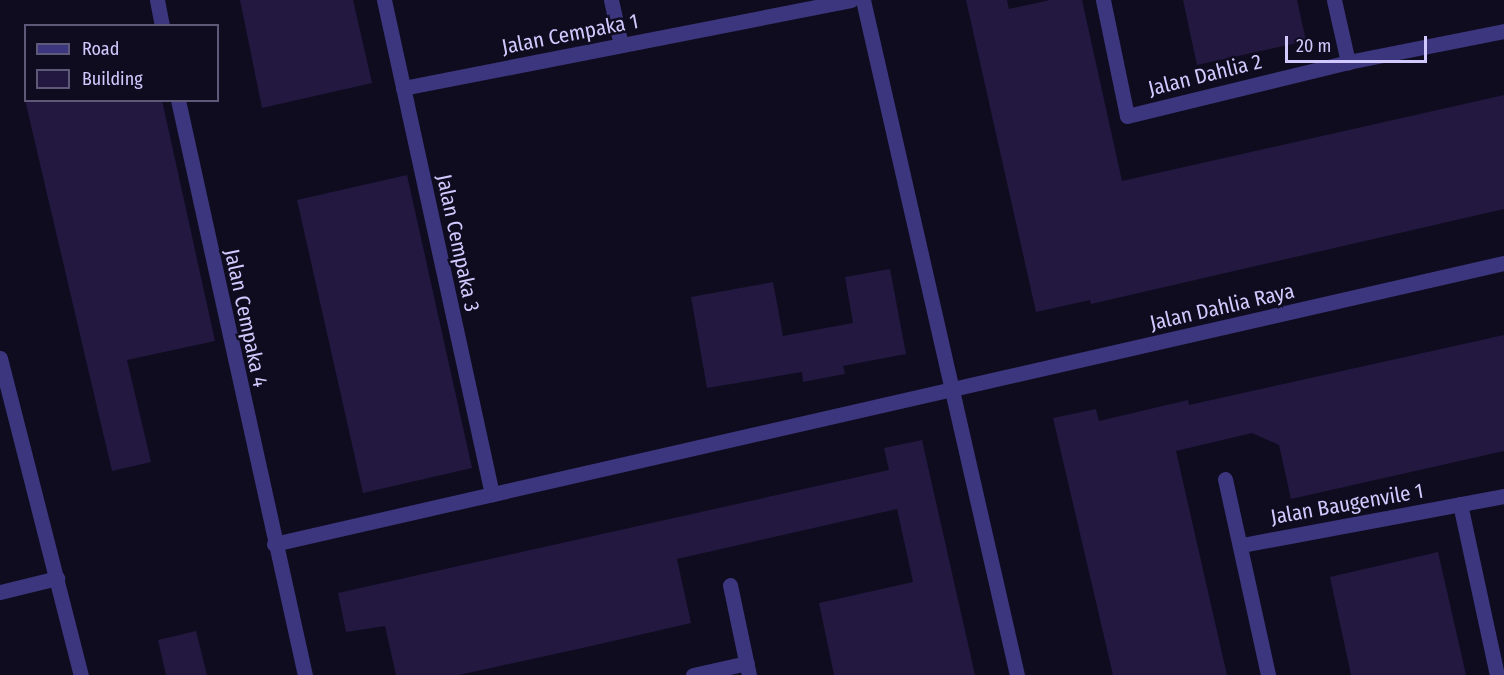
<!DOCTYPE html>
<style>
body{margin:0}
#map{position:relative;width:1504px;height:675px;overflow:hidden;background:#100c1f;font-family:"Fira Sans Condensed",sans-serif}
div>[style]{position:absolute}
.building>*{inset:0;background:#221840}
.minor>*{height:15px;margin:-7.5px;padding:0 7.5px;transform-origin:7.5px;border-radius:7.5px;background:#3c367f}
span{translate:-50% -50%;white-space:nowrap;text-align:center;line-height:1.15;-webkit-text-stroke:5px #100c1f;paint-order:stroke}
.street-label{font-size:21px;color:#d2caff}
.legend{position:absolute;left:24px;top:24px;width:195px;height:78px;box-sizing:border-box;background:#100c1f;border:2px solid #5e5879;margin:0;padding:8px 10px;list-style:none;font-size:18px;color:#d2caff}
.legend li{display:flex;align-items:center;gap:12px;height:30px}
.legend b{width:30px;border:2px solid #5e5879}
.scale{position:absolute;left:1285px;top:36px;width:142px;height:27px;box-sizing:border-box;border:3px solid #d2caff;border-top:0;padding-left:8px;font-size:18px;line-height:21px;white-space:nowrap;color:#d2caff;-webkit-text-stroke:4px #100c1f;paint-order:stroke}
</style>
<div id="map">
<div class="building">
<div style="clip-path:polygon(240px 0,353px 0,372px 83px,262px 108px)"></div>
<div style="clip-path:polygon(966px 0,1007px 0,1009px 9px,1050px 0,1082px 0,1122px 181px,1504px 95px,1504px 209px,1091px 304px,1090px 300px,1036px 312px)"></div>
<div style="clip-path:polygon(1183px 0,1297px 0,1306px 41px,1197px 65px)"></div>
<div style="clip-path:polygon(25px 100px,162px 100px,215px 341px,127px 360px,151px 462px,112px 471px)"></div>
<div style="clip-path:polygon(407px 175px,472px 468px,363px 493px,297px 200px)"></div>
<div style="clip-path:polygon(890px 269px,906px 354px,843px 366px,845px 374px,803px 382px,802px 372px,707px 388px,691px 297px,773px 282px,783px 336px,853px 323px,845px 277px)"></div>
<div style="clip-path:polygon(1504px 335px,1504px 451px,1291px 499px,1279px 445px,1252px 433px,1176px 451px,1227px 675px,1113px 675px,1053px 418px,1096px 409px,1099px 421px,1188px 400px,1189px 405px)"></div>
<div style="clip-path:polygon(922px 440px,975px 675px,834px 675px,819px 603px,913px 582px,897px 509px,677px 559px,691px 623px,587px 647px,459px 675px,396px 675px,385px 626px,346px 632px,338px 593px,889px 470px,884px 448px)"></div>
<div style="clip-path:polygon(1438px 552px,1466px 675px,1351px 675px,1330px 577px)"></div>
<div style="clip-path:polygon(196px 631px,207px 675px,166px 675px,158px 640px)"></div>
</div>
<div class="minor">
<div style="left:157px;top:0;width:26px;rotate:79deg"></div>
<div style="left:384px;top:0;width:506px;rotate:77.67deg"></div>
<div style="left:611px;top:0;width:46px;rotate:77.5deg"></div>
<div style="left:863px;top:0;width:692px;rotate:77.15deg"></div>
<div style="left:1103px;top:0;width:118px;rotate:78.3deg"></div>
<div style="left:1127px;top:116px;width:228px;rotate:-13.7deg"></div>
<div style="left:1348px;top:62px;width:159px;rotate:-11.2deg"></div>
<div style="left:1334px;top:0;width:64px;rotate:77.3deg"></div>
<div style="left:403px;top:88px;width:456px;rotate:-11.1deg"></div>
<div style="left:178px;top:100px;width:589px;rotate:77.55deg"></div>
<div style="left:0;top:358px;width:327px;rotate:75.7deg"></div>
<div style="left:1225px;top:479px;width:201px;rotate:77.6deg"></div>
<div style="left:1460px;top:504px;width:175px;rotate:77.8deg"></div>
<div style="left:274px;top:544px;width:1262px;rotate:-12.87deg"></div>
<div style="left:1242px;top:545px;width:267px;rotate:-10.6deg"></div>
<div style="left:730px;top:585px;width:92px;rotate:78.1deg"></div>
<div style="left:0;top:592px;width:59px;rotate:-13.8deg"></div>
<div style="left:693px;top:675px;width:55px;rotate:-12.5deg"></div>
</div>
<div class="street-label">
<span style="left:570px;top:34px;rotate:-11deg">Jalan Cempaka 1</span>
<span style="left:1205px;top:75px;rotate:-14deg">Jalan Dahlia 2</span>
<span style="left:458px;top:243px;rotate:78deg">Jalan Cempaka 3</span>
<span style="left:1222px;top:307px;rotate:-13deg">Jalan Dahlia Raya</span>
<span style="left:246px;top:318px;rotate:78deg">Jalan Cempaka 4</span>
<span style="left:1347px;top:504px;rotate:-10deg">Jalan Baugenvile 1</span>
</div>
<ul class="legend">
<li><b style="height:8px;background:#3c367f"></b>Road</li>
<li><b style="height:16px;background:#221840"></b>Building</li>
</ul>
<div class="scale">20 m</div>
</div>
